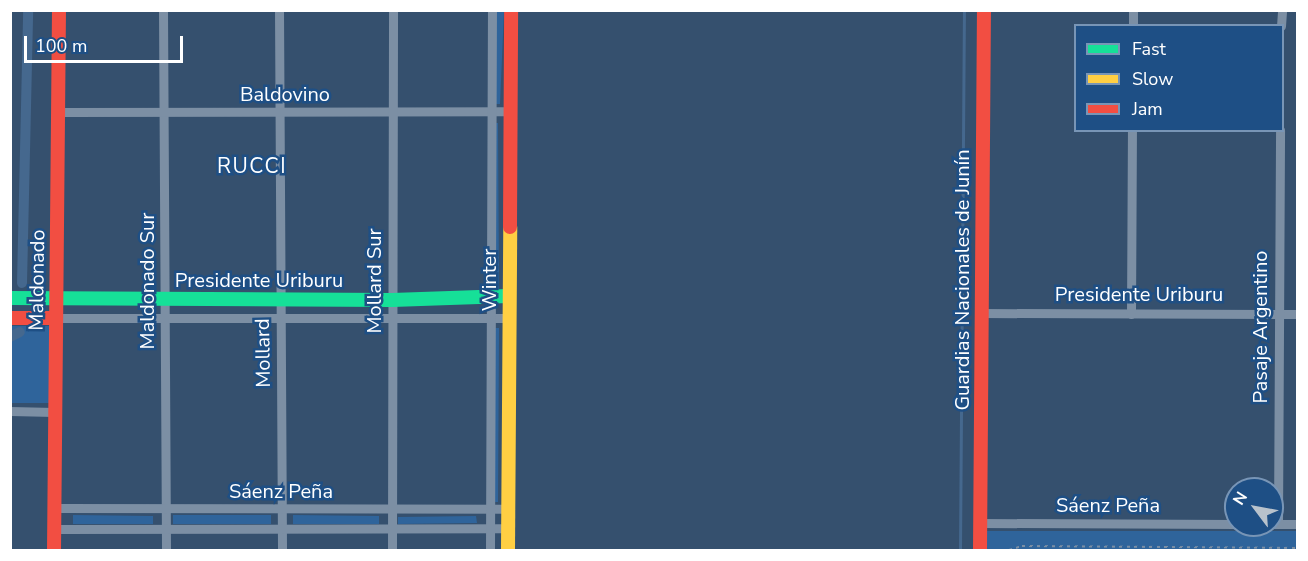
<!DOCTYPE html>
<meta charset="utf-8">
<style>
body{margin:0}
#map{position:relative;width:1308px;height:561px;overflow:hidden;background:#35506e;font-family:"Nunito Sans",sans-serif}
div>[style]{position:absolute}
.green>*{inset:0;background:#2f649b}
.stream>*{height:3px;margin:-1.5px;padding:0 1.5px;transform-origin:1.5px;border-radius:1.5px;background:#45688e}
.canal>*{height:10px;margin:-5px;padding:0 5px;transform-origin:5px;border-radius:5px;background:#45688e}
.path>*{height:2px;margin-top:-1px;transform-origin:0;background:repeating-linear-gradient(90deg,#7c8fa4 0 3px,transparent 0 7.5px)}
.street>*{height:9px;margin:-4.5px;padding:0 4.5px;transform-origin:4.5px;border-radius:4.5px;background:#7c8fa4}
.fast>*{height:14px;margin:-7px;padding:0 7px;transform-origin:7px;border-radius:7px;background:#16e098}
.slow>*{height:14px;margin:-7px;padding:0 7px;transform-origin:7px;border-radius:7px;background:#ffcf43}
.jam>*{height:14px;margin:-7px;padding:0 7px;transform-origin:7px;border-radius:7px;background:#f24e42}
span{translate:-50% -50%;white-space:nowrap;text-align:center;line-height:1.15;-webkit-text-stroke:5px #1e4f85;paint-order:stroke}
.street-label{font-size:20px;color:#fff}
.neighbourhood-label{font-size:21px;color:#fff;letter-spacing:1.5px}
.frame{position:absolute;inset:0;border:12px solid #fff;pointer-events:none}
.legend{position:absolute;left:1074px;top:24px;width:210px;height:108px;box-sizing:border-box;background:#1e4f85;border:2px solid #7895b6;margin:0;padding:8px 10px;list-style:none;font-size:18px;color:#fff}
.legend li{display:flex;align-items:center;gap:12px;height:30px}
.legend b{width:30px;border:2px solid #7895b6}
.north{position:absolute;left:1224px;top:477px;width:60px;height:60px;box-sizing:border-box;background:#1e4f85;border:2px solid #7895b6;border-radius:50%;rotate:302deg;font-size:16px;font-weight:700;line-height:24px;text-align:center;color:#fff}
.north::after{content:'';display:block;margin:auto;width:21px;height:27px;background:#b8c2cc;clip-path:polygon(50% 0,100% 100%,50% 72%,0 100%)}
.scale{position:absolute;left:24px;top:36px;width:159px;height:27px;box-sizing:border-box;border:3px solid #fff;border-top:0;padding-left:8px;font-size:18px;line-height:21px;white-space:nowrap;color:#fff;-webkit-text-stroke:4px #1e4f85;paint-order:stroke}
</style>
<div id="map">
<div class="green">
<div style="clip-path:polygon(496px 11px,504px 11px,500px 104px,493px 104px)"></div>
<div style="clip-path:polygon(493px 123px,498px 123px,499px 289px,493px 289px)"></div>
<div style="clip-path:polygon(11px 326px,49px 326px,49px 403px,11px 403px)"></div>
<div style="clip-path:polygon(491px 328px,499px 328px,498px 502px,490px 502px)"></div>
<div style="clip-path:polygon(73px 515px,153px 516px,153px 524px,73px 524px)"></div>
<div style="clip-path:polygon(173px 515px,271px 515px,271px 524px,173px 524px)"></div>
<div style="clip-path:polygon(293px 515px,379px 516px,379px 524px,293px 524px)"></div>
<div style="clip-path:polygon(476px 516px,477px 523px,398px 524px,398px 517px)"></div>
<div style="clip-path:polygon(987px 531px,1297px 531px,1297px 550px,987px 550px)"></div>
</div>
<div class="stream">
<div style="left:960px;top:550px;width:540px;rotate:-89.58deg"></div>
</div>
<div class="canal">
<div style="left:22px;top:283px;width:273px;rotate:-88.7deg"></div>
<div style="left:10px;top:337px;width:11px;rotate:-27deg"></div>
</div>
<div class="path">
<div style="left:1009px;top:550px;width:14px;rotate:-17deg"></div>
<div style="left:1022px;top:546px;width:276px;rotate:0.4deg"></div>
</div>
<div class="street">
<div style="left:163px;top:10px;width:540px;rotate:89.68deg"></div>
<div style="left:279px;top:10px;width:540px;rotate:89.68deg"></div>
<div style="left:1133px;top:26px;width:16px;rotate:-90deg"></div>
<div style="left:1281px;top:26px;width:16px;rotate:-86deg"></div>
<div style="left:60px;top:112px;width:450px;rotate:-0.1deg"></div>
<div style="left:981px;top:313px;width:317px;rotate:0.2deg"></div>
<div style="left:1131px;top:314px;width:184px;rotate:-89.7deg"></div>
<div style="left:56px;top:318px;width:452px"></div>
<div style="left:10px;top:411px;width:44px;rotate:1.3deg"></div>
<div style="left:54px;top:508px;width:454px;rotate:0.1deg"></div>
<div style="left:980px;top:523px;width:256px;rotate:0.2deg"></div>
<div style="left:1274px;top:524px;width:24px"></div>
<div style="left:1278px;top:524px;width:394px;rotate:-89.7deg"></div>
<div style="left:54px;top:529px;width:454px;rotate:-0.1deg"></div>
<div style="left:392px;top:550px;width:540px;rotate:-89.89deg"></div>
<div style="left:490px;top:550px;width:540px;rotate:-89.79deg"></div>
</div>
<div class="fast">
<div style="left:10px;top:298px;width:382px;rotate:0.3deg"></div>
<div style="left:392px;top:300px;width:116px;rotate:-2deg"></div>
</div>
<div class="slow">
<div style="left:508px;top:550px;width:323px;rotate:-89.6deg"></div>
</div>
<div class="jam">
<div style="left:510px;top:227px;width:217px;rotate:-89.7deg"></div>
<div style="left:10px;top:318px;width:46px"></div>
<div style="left:54px;top:550px;width:540px;rotate:-89.47deg"></div>
<div style="left:980px;top:550px;width:540px;rotate:-89.58deg"></div>
</div>
<div class="street-label">
<span style="left:285px;top:94px">Baldovino</span>
<span style="left:37px;top:280px;rotate:-89deg">Maldonado</span>
<span style="left:259px;top:280px">Presidente Uriburu</span>
<span style="left:489px;top:280px;rotate:-90deg">Winter</span>
<span style="left:962px;top:280px;rotate:-90deg">Guardias Nacionales de Junín</span>
<span style="left:147px;top:281px;rotate:-90deg">Maldonado Sur</span>
<span style="left:374px;top:281px;rotate:-90deg">Mollard Sur</span>
<span style="left:1139px;top:294px">Presidente Uriburu</span>
<span style="left:1260px;top:327px;rotate:-90deg">Pasaje Argentino</span>
<span style="left:263px;top:353px;rotate:-91deg">Mollard</span>
<span style="left:281px;top:491px">Sáenz Peña</span>
<span style="left:1108px;top:505px">Sáenz Peña</span>
</div>
<div class="neighbourhood-label">
<span style="left:252px;top:166px">RUCCI</span>
</div>
<div class="frame"></div>
<ul class="legend">
<li><b style="height:8px;background:#16e098"></b>Fast</li>
<li><b style="height:8px;background:#ffcf43"></b>Slow</li>
<li><b style="height:8px;background:#f24e42"></b>Jam</li>
</ul>
<div class="north">N</div>
<div class="scale">100 m</div>
</div>
